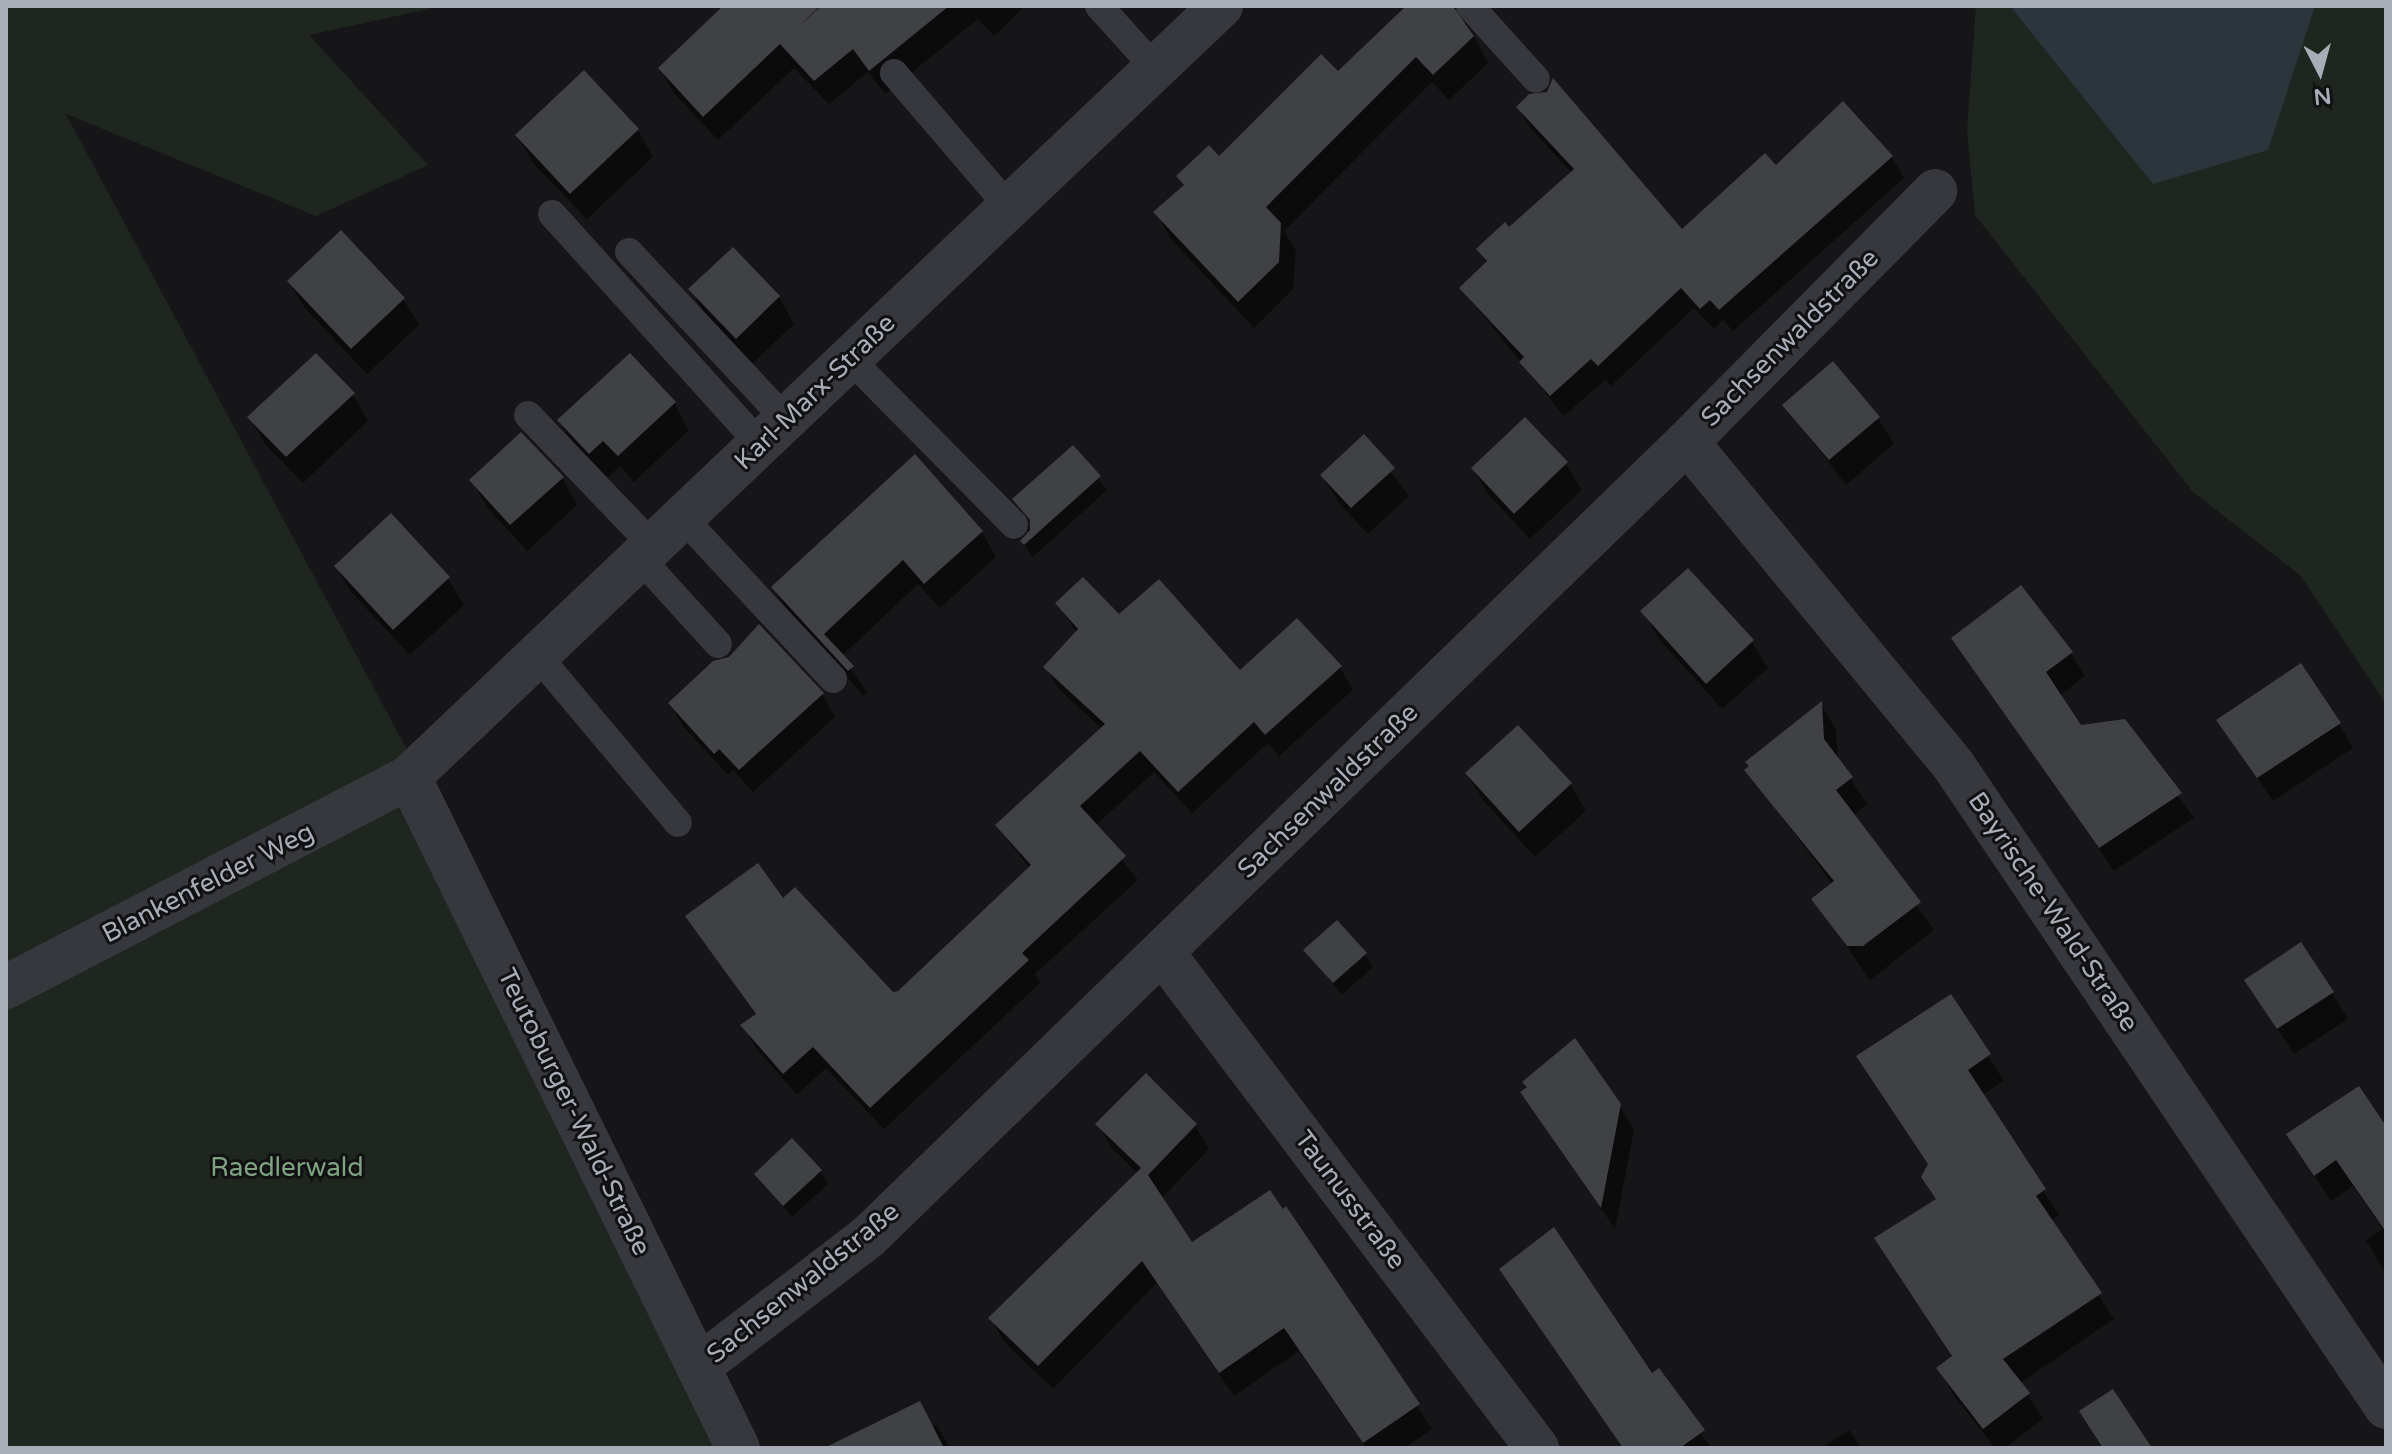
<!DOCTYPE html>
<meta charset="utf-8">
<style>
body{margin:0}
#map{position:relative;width:2392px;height:1454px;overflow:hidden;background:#161618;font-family:"Varela Round",sans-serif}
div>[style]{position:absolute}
.green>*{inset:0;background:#1e261f}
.water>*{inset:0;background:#2c353c}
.shadow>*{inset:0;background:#0007}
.building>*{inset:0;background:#404145}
.lane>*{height:28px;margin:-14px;padding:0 14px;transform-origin:14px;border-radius:14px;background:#37383d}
.street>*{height:44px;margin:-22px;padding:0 22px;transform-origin:22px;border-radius:22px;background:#37383d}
span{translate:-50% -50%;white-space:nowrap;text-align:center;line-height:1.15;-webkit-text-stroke:6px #111113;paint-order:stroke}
.street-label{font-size:26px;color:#a8adb8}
.park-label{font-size:26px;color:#7fa381}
.frame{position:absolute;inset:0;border:8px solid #a8adb8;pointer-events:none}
.north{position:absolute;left:2280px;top:32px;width:80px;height:80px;-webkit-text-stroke:6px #111113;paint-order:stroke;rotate:174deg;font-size:22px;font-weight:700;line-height:32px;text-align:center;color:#a8adb8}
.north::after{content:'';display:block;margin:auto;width:28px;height:36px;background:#a8adb8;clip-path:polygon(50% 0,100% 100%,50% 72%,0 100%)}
</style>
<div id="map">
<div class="green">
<div style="clip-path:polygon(6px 6px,442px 6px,309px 35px,428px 165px,316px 216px,66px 114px,413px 761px,740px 1448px,6px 1448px)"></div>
<div style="clip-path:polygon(1976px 6px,2386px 6px,2386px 704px,2300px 575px,2193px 492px,1975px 215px,1967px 131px)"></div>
</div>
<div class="water">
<div style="clip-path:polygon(2010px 6px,2315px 6px,2268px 150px,2153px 184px)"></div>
</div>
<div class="shadow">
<div style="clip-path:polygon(732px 6px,1025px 6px,994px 36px,978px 19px,885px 94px,868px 72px,829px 104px,794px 68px,718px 140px,674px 93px,660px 69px)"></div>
<div style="clip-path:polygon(1409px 6px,1458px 6px,1488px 63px,1449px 100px,1432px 82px,1284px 231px,1296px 251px,1293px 289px,1254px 328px,1171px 239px,1156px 212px,1184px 187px,1179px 176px,1219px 158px,1338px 73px)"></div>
<div style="clip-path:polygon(1518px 107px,1682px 232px,1776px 167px,1892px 157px,1904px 178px,1733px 331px,1723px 320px,1714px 329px,1694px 308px,1611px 386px,1605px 380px,1564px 416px,1461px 288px,1487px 264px,1479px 249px,1509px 230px,1572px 173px,1531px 129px)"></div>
<div style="clip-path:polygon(638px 130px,653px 157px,587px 219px,532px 162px,517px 135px)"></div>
<div style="clip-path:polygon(289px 282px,403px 299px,419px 325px,367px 374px,305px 308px)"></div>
<div style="clip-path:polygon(691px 290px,779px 297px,794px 324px,752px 364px,706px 316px)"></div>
<div style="clip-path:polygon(353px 395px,368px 421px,303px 483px,265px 444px,250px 417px)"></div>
<div style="clip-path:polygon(674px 403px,689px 430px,634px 482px,620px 466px,605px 480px,575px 447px,559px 421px)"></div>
<div style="clip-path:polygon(1785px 405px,1878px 418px,1894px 444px,1846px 485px)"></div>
<div style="clip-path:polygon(1525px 420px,1566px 464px,1582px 490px,1530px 539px,1489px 495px,1473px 469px)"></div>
<div style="clip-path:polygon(1364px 437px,1409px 496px,1368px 534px,1338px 502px,1322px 475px)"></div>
<div style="clip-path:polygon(1073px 447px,1107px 490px,1033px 557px,1022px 541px,1032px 524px,1015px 500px)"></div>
<div style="clip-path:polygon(562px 478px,577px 505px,527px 551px,487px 507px,472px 481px)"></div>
<div style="clip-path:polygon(391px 516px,448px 579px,464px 605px,410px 655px,352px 593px,336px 567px)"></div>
<div style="clip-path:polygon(982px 532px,996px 557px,940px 608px,918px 584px,842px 656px,867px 692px,863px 695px,788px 613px,773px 587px)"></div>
<div style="clip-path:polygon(1688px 571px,1752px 642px,1768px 668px,1722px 709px,1658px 638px,1643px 611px)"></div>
<div style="clip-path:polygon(1058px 604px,1119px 617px,1240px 673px,1340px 668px,1353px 690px,1279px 756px,1268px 743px,1192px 813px,1154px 772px,1095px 826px,1138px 880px,1035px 974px,1040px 983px,884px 1129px,826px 1068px,797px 1095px,755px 1047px,743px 1025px,757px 1017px,687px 916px,783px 901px,892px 995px,899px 993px,1030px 869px,997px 826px,1102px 729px,1059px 689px,1046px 667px,1077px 633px)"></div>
<div style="clip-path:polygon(1954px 638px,2071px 653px,2085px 676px,2059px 696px,2080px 727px,2124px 721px,2194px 818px,2114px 871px)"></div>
<div style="clip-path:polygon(822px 694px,835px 717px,753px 792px,733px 770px,728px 775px,683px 726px,670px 704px)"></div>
<div style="clip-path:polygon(1821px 704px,1836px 730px,1838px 760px,1867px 804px,1853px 816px,1934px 930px,1870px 980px,1814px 900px,1833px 885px,1747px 770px)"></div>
<div style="clip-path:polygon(2219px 720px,2339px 724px,2353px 748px,2273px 801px)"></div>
<div style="clip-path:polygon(1467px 774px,1570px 784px,1586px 811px,1535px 857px,1483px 800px)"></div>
<div style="clip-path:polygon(1306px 950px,1365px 954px,1373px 967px,1342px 995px)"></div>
<div style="clip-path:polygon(2246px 980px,2332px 993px,2348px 1019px,2294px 1054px)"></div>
<div style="clip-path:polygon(1950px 997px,2004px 1081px,1982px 1095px,2059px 1215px,2050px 1221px,2114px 1319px,2020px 1383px,2043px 1419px,2005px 1448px,1995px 1448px,1953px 1394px,1939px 1369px,1953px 1357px,1877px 1239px,1937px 1200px,1930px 1166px)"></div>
<div style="clip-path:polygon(1522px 1093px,1619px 1105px,1634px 1130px,1615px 1229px)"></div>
<div style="clip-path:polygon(1098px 1124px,1195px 1125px,1209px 1149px,1161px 1199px,1192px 1245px,1286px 1209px,1432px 1429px,1404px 1448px,1366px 1448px,1299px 1351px,1234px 1396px,1157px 1283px,1053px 1389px,1004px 1342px,991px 1318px,1138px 1174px,1112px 1148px)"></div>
<div style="clip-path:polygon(2386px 1130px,2386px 1274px,2366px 1240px,2383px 1229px,2353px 1186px,2331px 1201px,2304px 1161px)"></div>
<div style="clip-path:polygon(820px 1171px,828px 1184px,792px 1217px,756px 1175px)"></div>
<div style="clip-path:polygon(1501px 1270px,1652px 1376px,1712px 1448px,1623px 1448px)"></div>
<div style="clip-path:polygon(936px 1424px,950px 1448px,882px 1448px,933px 1427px)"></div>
<div style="clip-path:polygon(1849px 1430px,1861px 1448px,1822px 1448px)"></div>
</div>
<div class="building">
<div style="clip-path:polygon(723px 6px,820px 6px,796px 29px,821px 6px,949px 6px,869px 71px,853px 49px,814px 81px,780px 44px,703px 117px,658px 68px)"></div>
<div style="clip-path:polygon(1406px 6px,1453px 6px,1474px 36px,1433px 75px,1416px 57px,1266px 207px,1281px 223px,1279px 262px,1238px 302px,1153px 212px,1184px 185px,1176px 176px,1209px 145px,1219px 156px,1321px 54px,1338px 71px)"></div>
<div style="clip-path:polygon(584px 70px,639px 129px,570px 194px,515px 135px)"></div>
<div style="clip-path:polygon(1553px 78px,1682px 229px,1765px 153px,1776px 165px,1843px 101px,1893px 156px,1719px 310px,1710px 300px,1700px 309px,1681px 288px,1598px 366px,1591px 359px,1550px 396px,1519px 362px,1524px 357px,1459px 288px,1487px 261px,1476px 249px,1505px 222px,1509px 227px,1574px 169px,1516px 107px,1529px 94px,1547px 92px)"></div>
<div style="clip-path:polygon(341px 230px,405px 298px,351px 349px,287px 281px)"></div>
<div style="clip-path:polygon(733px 247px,780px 296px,736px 339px,688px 289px)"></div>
<div style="clip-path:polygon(316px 353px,355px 393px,286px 457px,247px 417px)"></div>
<div style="clip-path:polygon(630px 353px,676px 402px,618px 456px,603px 441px,589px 454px,557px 420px)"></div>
<div style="clip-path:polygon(1833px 361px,1880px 417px,1829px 460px,1782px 405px)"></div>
<div style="clip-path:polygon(1525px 417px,1568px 462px,1514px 514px,1471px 468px)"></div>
<div style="clip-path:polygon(521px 432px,564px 477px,510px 525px,469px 480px)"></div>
<div style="clip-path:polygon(1364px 434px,1395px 468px,1351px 508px,1320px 475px)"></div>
<div style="clip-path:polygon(1073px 445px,1101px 476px,1024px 545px,1020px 541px,1030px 530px,1030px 520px,1012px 499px)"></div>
<div style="clip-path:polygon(915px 454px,983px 531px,924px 584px,903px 560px,824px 634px,854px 666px,848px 671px,771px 587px)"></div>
<div style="clip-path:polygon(391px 513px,450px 577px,393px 630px,334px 566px)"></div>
<div style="clip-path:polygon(1688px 568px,1754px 640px,1706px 684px,1640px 611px)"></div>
<div style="clip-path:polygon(1083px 577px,1119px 614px,1159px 579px,1240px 670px,1297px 618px,1342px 666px,1265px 735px,1254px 722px,1178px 792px,1140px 751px,1080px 806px,1126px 856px,1022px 953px,1029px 960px,870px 1108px,813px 1047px,783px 1074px,740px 1025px,756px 1014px,685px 916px,758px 863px,783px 898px,795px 887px,893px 992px,898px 991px,1031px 865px,995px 825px,1105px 724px,1043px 667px,1078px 629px,1055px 603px)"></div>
<div style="clip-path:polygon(2021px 585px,2073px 652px,2046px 672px,2081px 725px,2125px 719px,2182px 793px,2099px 848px,1951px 638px)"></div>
<div style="clip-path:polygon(759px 624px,824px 693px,739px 770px,719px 749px,714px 754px,668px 703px,713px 661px,729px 657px)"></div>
<div style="clip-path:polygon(2301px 663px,2341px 723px,2257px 778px,2216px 720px)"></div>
<div style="clip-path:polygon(1822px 701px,1824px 739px,1853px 777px,1836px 790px,1921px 902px,1863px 946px,1847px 946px,1811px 899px,1834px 881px,1744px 770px,1749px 766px,1745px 762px)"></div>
<div style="clip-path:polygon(1518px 725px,1572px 783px,1519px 832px,1465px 773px)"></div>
<div style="clip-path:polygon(1337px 920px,1367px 953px,1333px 983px,1303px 950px)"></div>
<div style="clip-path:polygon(2301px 942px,2334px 992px,2277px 1029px,2244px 980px)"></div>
<div style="clip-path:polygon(1951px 994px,1991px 1054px,1968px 1070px,2046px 1189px,2036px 1196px,2102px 1293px,2003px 1359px,2030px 1393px,1983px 1429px,1936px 1368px,1952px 1356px,1874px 1238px,1936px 1199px,1921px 1177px,1928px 1164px,1856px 1056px)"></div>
<div style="clip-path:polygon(1575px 1038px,1621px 1104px,1601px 1208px,1520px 1092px,1527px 1087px,1522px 1082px)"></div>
<div style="clip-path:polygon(1146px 1073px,1197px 1124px,1148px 1175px,1192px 1242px,1270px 1190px,1283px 1209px,1286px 1206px,1420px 1404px,1363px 1443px,1284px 1328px,1219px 1373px,1142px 1261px,1038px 1366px,988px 1318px,1141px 1168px,1095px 1124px)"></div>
<div style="clip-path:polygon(2359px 1086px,2386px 1126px,2386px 1232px,2336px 1160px,2314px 1176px,2286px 1134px)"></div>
<div style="clip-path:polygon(792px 1138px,822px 1170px,783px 1206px,754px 1174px)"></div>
<div style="clip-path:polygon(1554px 1227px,1652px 1373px,1659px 1368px,1705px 1430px,1680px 1448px,1623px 1448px,1499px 1269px)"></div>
<div style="clip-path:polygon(2113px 1389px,2152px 1448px,2103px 1448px,2079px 1411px)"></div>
<div style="clip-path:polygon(920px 1401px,944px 1448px,824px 1448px)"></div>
</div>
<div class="lane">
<div style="left:1099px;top:6px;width:85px;rotate:47.9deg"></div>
<div style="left:1470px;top:6px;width:98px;rotate:47.9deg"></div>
<div style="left:894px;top:73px;width:177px;rotate:49.4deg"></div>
<div style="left:552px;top:214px;width:310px;rotate:47.9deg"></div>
<div style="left:629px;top:252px;width:230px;rotate:46.9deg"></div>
<div style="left:850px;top:359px;width:233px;rotate:45.3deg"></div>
<div style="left:528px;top:415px;width:181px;rotate:46.3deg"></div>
<div style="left:683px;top:518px;width:220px;rotate:47deg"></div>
<div style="left:640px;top:558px;width:116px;rotate:47.8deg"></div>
<div style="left:537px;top:655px;width:219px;rotate:50deg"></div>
</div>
<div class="street">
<div style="left:1687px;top:442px;width:420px;rotate:50.5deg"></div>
<div style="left:1954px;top:766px;width:773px;rotate:56.02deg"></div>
<div style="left:409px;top:777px;width:747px;rotate:63.88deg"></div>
<div style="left:1162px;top:952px;width:622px;rotate:52.91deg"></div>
<div style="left:6px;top:987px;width:454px;rotate:-27.5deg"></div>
<div style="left:409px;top:777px;width:1120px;rotate:-43.52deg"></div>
<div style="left:698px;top:1367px;width:214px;rotate:-37.4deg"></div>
<div style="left:868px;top:1237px;width:1141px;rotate:-44.15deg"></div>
<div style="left:1687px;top:442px;width:353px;rotate:-45.3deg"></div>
</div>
<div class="street-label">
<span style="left:1790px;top:338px;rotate:-45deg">Sachsenwaldstraße</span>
<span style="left:815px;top:392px;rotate:-44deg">Karl-Marx-Straße</span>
<span style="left:1328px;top:791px;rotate:-44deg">Sachsenwaldstraße</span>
<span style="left:208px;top:883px;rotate:-27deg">Blankenfelder Weg</span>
<span style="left:2053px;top:912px;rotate:56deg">Bayrische-Wald-Straße</span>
<span style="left:574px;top:1112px;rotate:64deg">Teutoburger-Wald-Straße</span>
<span style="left:1350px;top:1200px;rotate:53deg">Taunusstraße</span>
<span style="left:803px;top:1283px;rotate:-39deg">Sachsenwaldstraße</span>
</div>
<div class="park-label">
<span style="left:287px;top:1168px">Raedlerwald</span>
</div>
<div class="frame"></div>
<div class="north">N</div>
</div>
